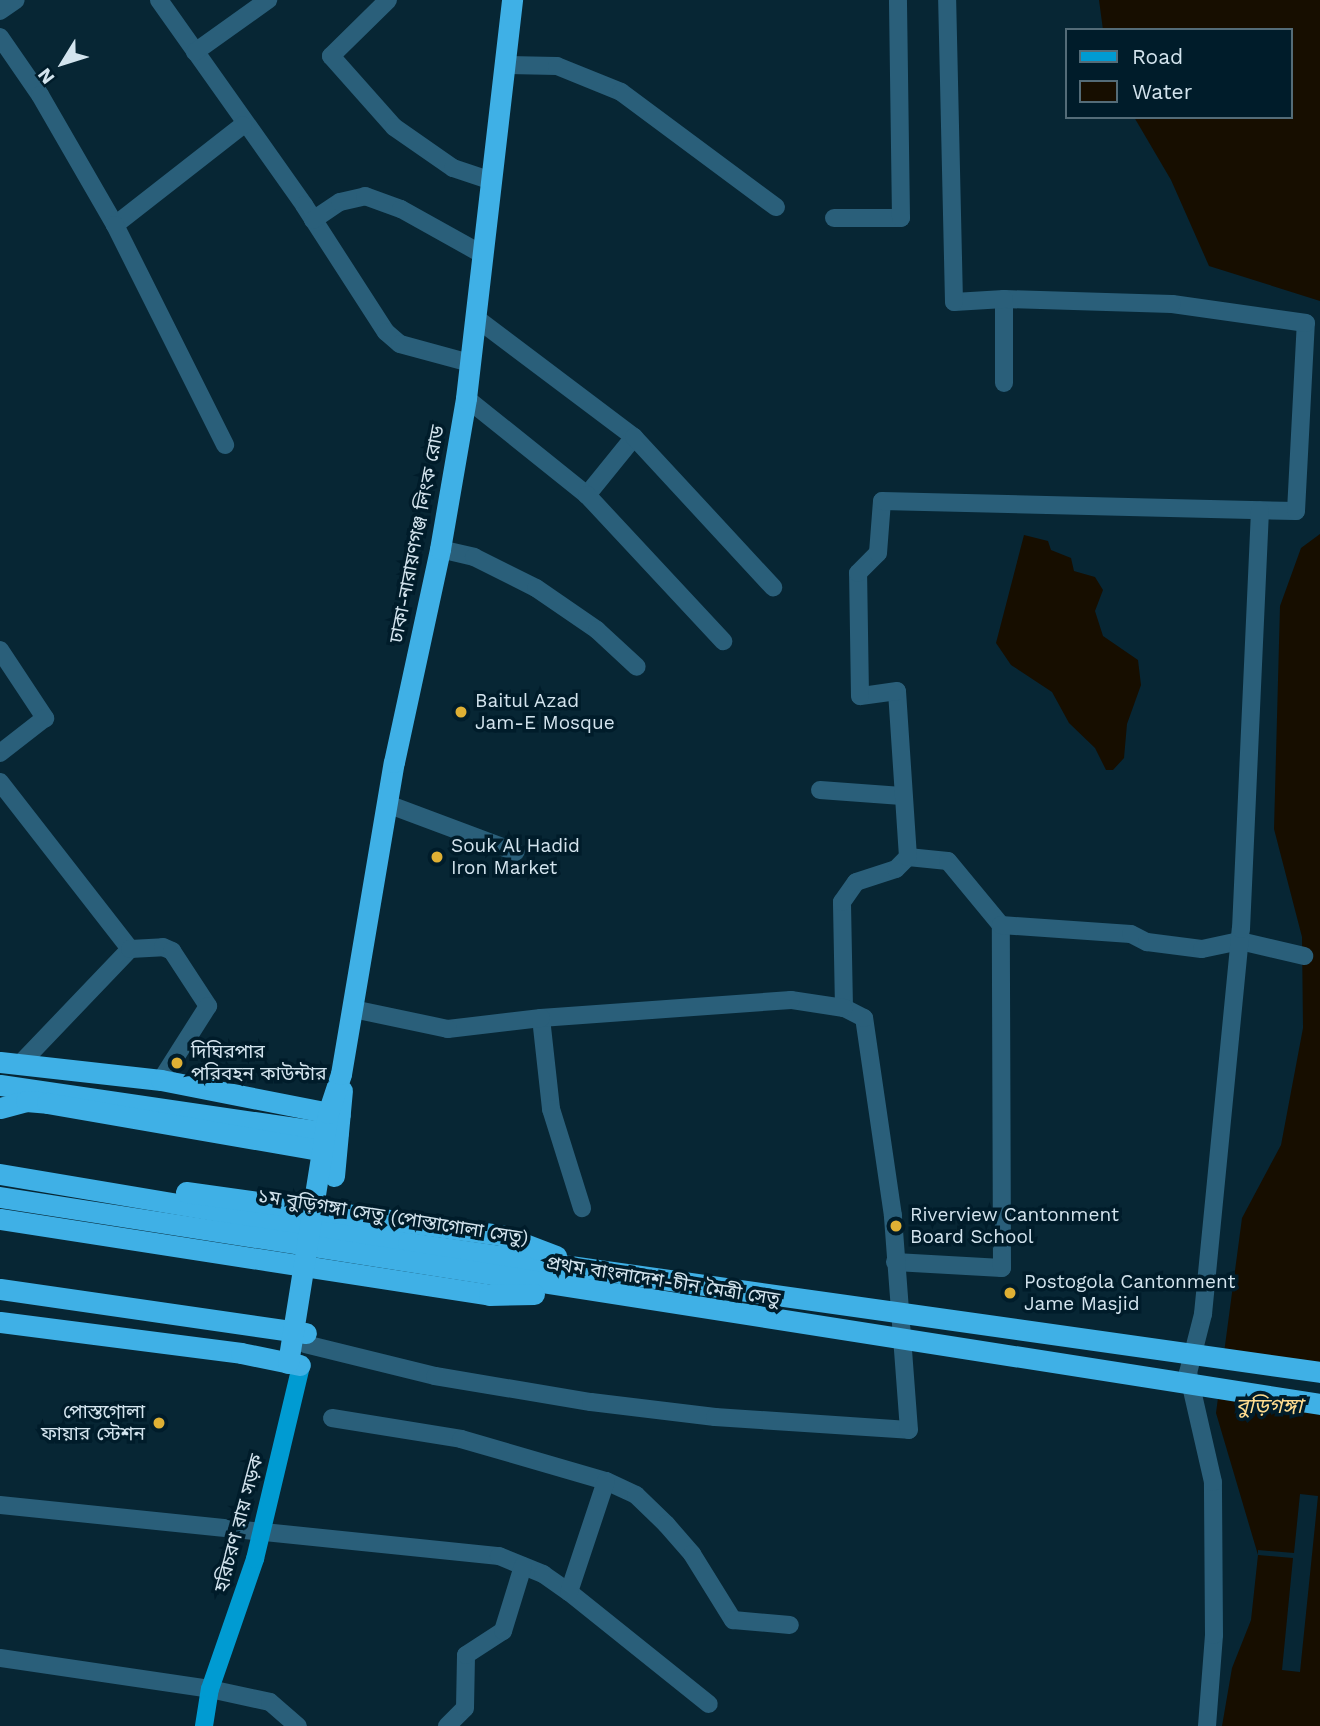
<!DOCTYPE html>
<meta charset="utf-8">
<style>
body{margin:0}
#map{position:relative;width:1320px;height:1726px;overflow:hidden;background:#072634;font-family:"Work Sans","Noto Sans Bengali",sans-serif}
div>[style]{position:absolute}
.water>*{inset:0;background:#170e00}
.pier>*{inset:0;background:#072634}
.minor>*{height:18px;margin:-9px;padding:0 9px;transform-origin:9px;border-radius:9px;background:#2a5f7a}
.major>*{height:18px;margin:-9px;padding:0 9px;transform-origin:9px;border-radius:9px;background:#009bd2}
.highway>*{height:21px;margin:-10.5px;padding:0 10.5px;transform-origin:10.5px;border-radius:10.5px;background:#3fb0e6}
.dots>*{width:19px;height:19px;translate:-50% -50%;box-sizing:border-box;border:4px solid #001c2a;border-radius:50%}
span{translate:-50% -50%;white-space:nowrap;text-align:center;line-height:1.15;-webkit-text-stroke:7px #001c2a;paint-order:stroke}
.street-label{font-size:19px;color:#d3e4ee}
.poi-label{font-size:19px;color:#d3e4ee}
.left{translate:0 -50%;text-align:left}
.right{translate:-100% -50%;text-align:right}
.water-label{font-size:21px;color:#ffdd90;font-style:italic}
.legend{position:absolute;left:1065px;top:28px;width:228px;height:91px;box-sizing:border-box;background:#001c2a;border:2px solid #546c78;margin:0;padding:9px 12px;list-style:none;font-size:21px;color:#d3e4ee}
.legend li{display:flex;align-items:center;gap:14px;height:35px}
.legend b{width:35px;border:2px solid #546c78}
.north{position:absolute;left:28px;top:28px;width:70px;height:70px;-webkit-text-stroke:5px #001c2a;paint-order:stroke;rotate:232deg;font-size:19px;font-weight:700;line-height:28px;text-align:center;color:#d3e4ee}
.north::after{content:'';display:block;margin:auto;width:24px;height:32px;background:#d3e4ee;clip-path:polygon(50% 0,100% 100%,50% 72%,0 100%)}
</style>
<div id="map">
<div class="water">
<div style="clip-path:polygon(1099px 0,1320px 0,1320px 301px,1209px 266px,1171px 180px,1134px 117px,1290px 117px,1290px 30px,1103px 30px)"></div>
<div style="clip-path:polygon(1320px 534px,1320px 1726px,1222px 1726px,1232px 1668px,1251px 1620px,1258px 1555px,1216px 1413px,1242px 1218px,1281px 1145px,1303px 1028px,1302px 937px,1274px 829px,1280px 606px,1301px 548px)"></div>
<div style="clip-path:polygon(1024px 535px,1048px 541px,1051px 550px,1071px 558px,1074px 571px,1095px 577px,1103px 590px,1095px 611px,1103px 636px,1138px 660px,1141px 685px,1127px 724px,1124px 758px,1113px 770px,1106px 770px,1095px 748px,1069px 723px,1052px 692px,1011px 665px,996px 643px)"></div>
</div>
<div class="pier">
<div style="clip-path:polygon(1222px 1358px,1320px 1372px,1320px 1414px,1215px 1397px)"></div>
<div style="clip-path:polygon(1300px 1494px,1318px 1496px,1300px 1672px,1282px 1670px,1293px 1558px,1258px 1555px,1258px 1550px,1294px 1553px)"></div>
</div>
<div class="minor">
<div style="left:159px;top:0;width:251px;rotate:54.7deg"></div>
<div style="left:304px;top:205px;width:151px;rotate:57.2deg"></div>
<div style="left:386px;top:332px;width:18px;rotate:41deg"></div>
<div style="left:400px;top:344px;width:73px;rotate:15.2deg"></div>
<div style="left:388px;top:0;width:80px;rotate:135.5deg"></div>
<div style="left:331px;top:56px;width:95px;rotate:48.4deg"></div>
<div style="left:394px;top:127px;width:72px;rotate:34.8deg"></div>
<div style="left:453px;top:168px;width:41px;rotate:18.4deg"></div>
<div style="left:0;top:11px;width:19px;rotate:-35deg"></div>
<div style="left:0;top:37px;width:70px;rotate:55.4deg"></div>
<div style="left:40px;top:95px;width:150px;rotate:60deg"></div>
<div style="left:115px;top:225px;width:162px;rotate:-38deg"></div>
<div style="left:195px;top:52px;width:90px;rotate:-35.5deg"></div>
<div style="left:507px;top:65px;width:50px;rotate:1.1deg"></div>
<div style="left:557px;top:66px;width:69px;rotate:22.1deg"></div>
<div style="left:621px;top:92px;width:193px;rotate:36.6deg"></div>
<div style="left:834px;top:218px;width:67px"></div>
<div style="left:901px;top:218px;width:218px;rotate:-90.8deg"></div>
<div style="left:313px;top:220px;width:32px;rotate:-34deg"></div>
<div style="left:340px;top:202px;width:26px;rotate:-13deg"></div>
<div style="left:365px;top:196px;width:38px;rotate:20deg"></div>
<div style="left:401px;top:209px;width:90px;rotate:29.1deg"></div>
<div style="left:115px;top:225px;width:246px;rotate:63.4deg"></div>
<div style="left:1004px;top:299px;width:84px;rotate:90deg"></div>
<div style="left:476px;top:318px;width:198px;rotate:37deg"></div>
<div style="left:634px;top:437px;width:75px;rotate:129deg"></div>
<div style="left:466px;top:398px;width:155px;rotate:38.7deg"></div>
<div style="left:587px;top:495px;width:200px;rotate:47deg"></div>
<div style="left:634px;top:437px;width:205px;rotate:47.2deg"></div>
<div style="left:440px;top:549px;width:35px;rotate:13deg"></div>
<div style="left:474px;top:557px;width:69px;rotate:26.6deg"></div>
<div style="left:536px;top:588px;width:74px;rotate:34.5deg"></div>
<div style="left:597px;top:630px;width:54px;rotate:42.8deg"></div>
<div style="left:0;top:650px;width:82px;rotate:56.5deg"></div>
<div style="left:45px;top:718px;width:57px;rotate:142.1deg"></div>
<div style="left:0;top:782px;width:212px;rotate:52.1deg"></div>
<div style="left:130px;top:949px;width:156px;rotate:133.7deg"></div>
<div style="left:820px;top:790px;width:82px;rotate:4.2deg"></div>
<div style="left:390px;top:805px;width:134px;rotate:20.5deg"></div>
<div style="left:908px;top:857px;width:40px;rotate:5.7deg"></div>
<div style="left:948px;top:861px;width:83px;rotate:50.4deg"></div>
<div style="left:130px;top:949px;width:33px;rotate:-3deg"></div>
<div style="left:163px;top:947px;width:10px;rotate:24deg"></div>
<div style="left:172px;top:951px;width:66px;rotate:56.8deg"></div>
<div style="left:208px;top:1006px;width:88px;rotate:122.4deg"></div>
<div style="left:844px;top:1008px;width:106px;rotate:-91.1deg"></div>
<div style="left:842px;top:902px;width:24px;rotate:-55deg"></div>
<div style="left:856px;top:882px;width:42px;rotate:-18deg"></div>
<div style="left:896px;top:869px;width:17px;rotate:-45deg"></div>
<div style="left:908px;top:857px;width:166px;rotate:-93.8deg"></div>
<div style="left:897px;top:691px;width:37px;rotate:172deg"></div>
<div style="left:860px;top:696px;width:123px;rotate:-90.9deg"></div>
<div style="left:858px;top:573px;width:28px;rotate:-45deg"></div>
<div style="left:878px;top:553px;width:52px;rotate:-85.6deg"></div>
<div style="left:882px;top:501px;width:414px;rotate:1.4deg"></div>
<div style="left:1296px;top:511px;width:188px;rotate:-87deg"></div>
<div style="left:1306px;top:323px;width:135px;rotate:-171.9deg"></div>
<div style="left:1172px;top:304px;width:168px;rotate:-178.3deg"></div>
<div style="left:1004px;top:299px;width:50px;rotate:176.6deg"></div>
<div style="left:954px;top:302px;width:302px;rotate:-91.3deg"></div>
<div style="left:541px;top:1018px;width:92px;rotate:83.7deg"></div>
<div style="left:551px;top:1109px;width:104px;rotate:72.6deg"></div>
<div style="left:895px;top:1262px;width:107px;rotate:3.2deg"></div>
<div style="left:1002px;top:1268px;width:343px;rotate:-90.2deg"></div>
<div style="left:1001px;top:925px;width:130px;rotate:4deg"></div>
<div style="left:1131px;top:934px;width:18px;rotate:27deg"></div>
<div style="left:1147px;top:942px;width:55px;rotate:7.3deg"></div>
<div style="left:1202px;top:949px;width:39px;rotate:-12deg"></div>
<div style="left:1240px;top:941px;width:66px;rotate:13.2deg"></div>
<div style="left:305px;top:1344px;width:134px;rotate:13.8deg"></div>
<div style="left:435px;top:1376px;width:158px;rotate:9.5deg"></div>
<div style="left:591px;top:1402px;width:125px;rotate:6.9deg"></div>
<div style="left:715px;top:1417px;width:194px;rotate:3.8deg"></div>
<div style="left:909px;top:1430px;width:215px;rotate:-94.3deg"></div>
<div style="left:893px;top:1216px;width:200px;rotate:-98.3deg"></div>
<div style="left:864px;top:1018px;width:22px;rotate:-153deg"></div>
<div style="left:844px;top:1008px;width:54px;rotate:-171.4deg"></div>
<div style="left:791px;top:1000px;width:251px;rotate:175.9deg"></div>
<div style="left:541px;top:1018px;width:94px;rotate:173.3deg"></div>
<div style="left:448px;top:1029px;width:97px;rotate:-168.1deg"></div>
<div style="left:332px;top:1418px;width:131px;rotate:9.2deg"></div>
<div style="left:461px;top:1439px;width:151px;rotate:16.2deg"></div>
<div style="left:606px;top:1481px;width:33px;rotate:25deg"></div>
<div style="left:636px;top:1495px;width:42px;rotate:44deg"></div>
<div style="left:666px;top:1524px;width:40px;rotate:49deg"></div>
<div style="left:692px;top:1554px;width:78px;rotate:58.2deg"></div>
<div style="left:733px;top:1620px;width:57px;rotate:5deg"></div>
<div style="left:0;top:1505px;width:502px;rotate:5.84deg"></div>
<div style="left:499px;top:1556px;width:48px;rotate:22.2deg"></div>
<div style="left:543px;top:1574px;width:32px;rotate:35deg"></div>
<div style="left:569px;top:1592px;width:179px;rotate:38.7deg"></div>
<div style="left:569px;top:1592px;width:117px;rotate:-71.6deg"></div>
<div style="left:0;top:1658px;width:212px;rotate:8.4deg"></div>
<div style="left:210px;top:1689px;width:61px;rotate:12.2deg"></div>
<div style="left:270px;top:1702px;width:37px;rotate:41deg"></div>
<div style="left:447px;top:1726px;width:25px;rotate:-45deg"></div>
<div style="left:465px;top:1708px;width:53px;rotate:-88.9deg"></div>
<div style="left:466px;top:1655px;width:44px;rotate:-33deg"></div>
<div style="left:503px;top:1631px;width:68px;rotate:-72.9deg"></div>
<div style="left:1207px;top:1726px;width:91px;rotate:-85.6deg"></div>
<div style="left:1214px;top:1635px;width:153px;rotate:-90.4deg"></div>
<div style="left:1213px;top:1482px;width:112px;rotate:-102.9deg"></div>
<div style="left:1188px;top:1373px;width:61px;rotate:-75.7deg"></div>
<div style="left:1203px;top:1314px;width:387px;rotate:-84.4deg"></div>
<div style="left:1241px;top:929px;width:419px;rotate:-87.4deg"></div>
</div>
<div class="major">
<div style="left:204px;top:1726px;width:37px;rotate:-81deg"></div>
<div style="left:210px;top:1689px;width:138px;rotate:-70.9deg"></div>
<div style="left:255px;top:1559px;width:198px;rotate:-76.6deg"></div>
</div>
<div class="highway">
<div style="left:0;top:1062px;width:162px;rotate:6.4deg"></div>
<div style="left:161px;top:1080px;width:182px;rotate:11.1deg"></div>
<div style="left:0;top:1085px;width:341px;rotate:8.3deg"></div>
<div style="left:0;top:1108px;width:27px;rotate:-15deg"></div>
<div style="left:26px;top:1101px;width:21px;rotate:5deg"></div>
<div style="left:47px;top:1103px;width:293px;rotate:9.8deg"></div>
<div style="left:0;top:1174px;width:414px;rotate:9.6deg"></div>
<div style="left:408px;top:1243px;width:921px;rotate:8.05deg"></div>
<div style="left:334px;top:1176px;width:86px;rotate:-84.7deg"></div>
<div style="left:186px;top:1192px;width:318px;rotate:7.8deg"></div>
<div style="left:501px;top:1235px;width:59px;rotate:20.9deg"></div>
<div style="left:0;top:1197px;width:1336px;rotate:8.91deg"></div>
<div style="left:0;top:1219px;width:495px;rotate:8.8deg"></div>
<div style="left:489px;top:1295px;width:45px;rotate:-1.3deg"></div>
<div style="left:0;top:1289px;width:309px;rotate:8.2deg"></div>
<div style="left:0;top:1322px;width:243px;rotate:7.3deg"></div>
<div style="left:241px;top:1353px;width:60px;rotate:11.5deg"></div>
<div style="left:288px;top:1363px;width:253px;rotate:-80.9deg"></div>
<div style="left:328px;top:1113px;width:41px;rotate:-71.6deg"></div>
<div style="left:341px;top:1074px;width:316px;rotate:-80.4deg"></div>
<div style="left:394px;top:762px;width:218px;rotate:-77.8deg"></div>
<div style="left:440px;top:549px;width:153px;rotate:-80.2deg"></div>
<div style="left:466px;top:398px;width:401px;rotate:-83.4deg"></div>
</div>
<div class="dots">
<div style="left:461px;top:712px;background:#dfb034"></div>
<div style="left:437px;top:857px;background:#dfb034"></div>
<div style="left:177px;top:1063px;background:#dfb034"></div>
<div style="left:896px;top:1226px;background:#dfb034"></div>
<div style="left:1010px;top:1293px;background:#dfb034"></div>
<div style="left:159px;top:1423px;background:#dfb034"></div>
</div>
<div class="street-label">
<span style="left:417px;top:534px;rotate:-79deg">ঢাকা-নারায়ণগঞ্জ লিংক রোড</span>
<span style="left:393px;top:1217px;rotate:9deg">১ম বুড়িগঙ্গা সেতু (পোস্তাগোলা সেতু)</span>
<span style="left:663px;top:1281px;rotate:9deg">প্রথম বাংলাদেশ-চীন মৈত্রী সেতু</span>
<span style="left:239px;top:1523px;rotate:-75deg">হরিচরণ রায় সড়ক</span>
</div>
<div class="poi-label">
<span class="left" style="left:475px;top:712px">Baitul Azad<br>Jam-E Mosque</span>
<span class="left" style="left:451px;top:857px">Souk Al Hadid<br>Iron Market</span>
<span class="left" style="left:191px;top:1063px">দিঘিরপার<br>পরিবহন কাউন্টার</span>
<span class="left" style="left:910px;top:1226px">Riverview Cantonment<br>Board School</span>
<span class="left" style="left:1024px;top:1293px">Postogola Cantonment<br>Jame Masjid</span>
<span class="right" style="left:145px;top:1423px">পোস্তগোলা<br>ফায়ার স্টেশন</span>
</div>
<div class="water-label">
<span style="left:1269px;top:1406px">বুড়িগঙ্গা</span>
</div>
<ul class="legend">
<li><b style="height:9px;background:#009bd2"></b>Road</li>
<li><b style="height:19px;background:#170e00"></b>Water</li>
</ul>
<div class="north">N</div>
</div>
